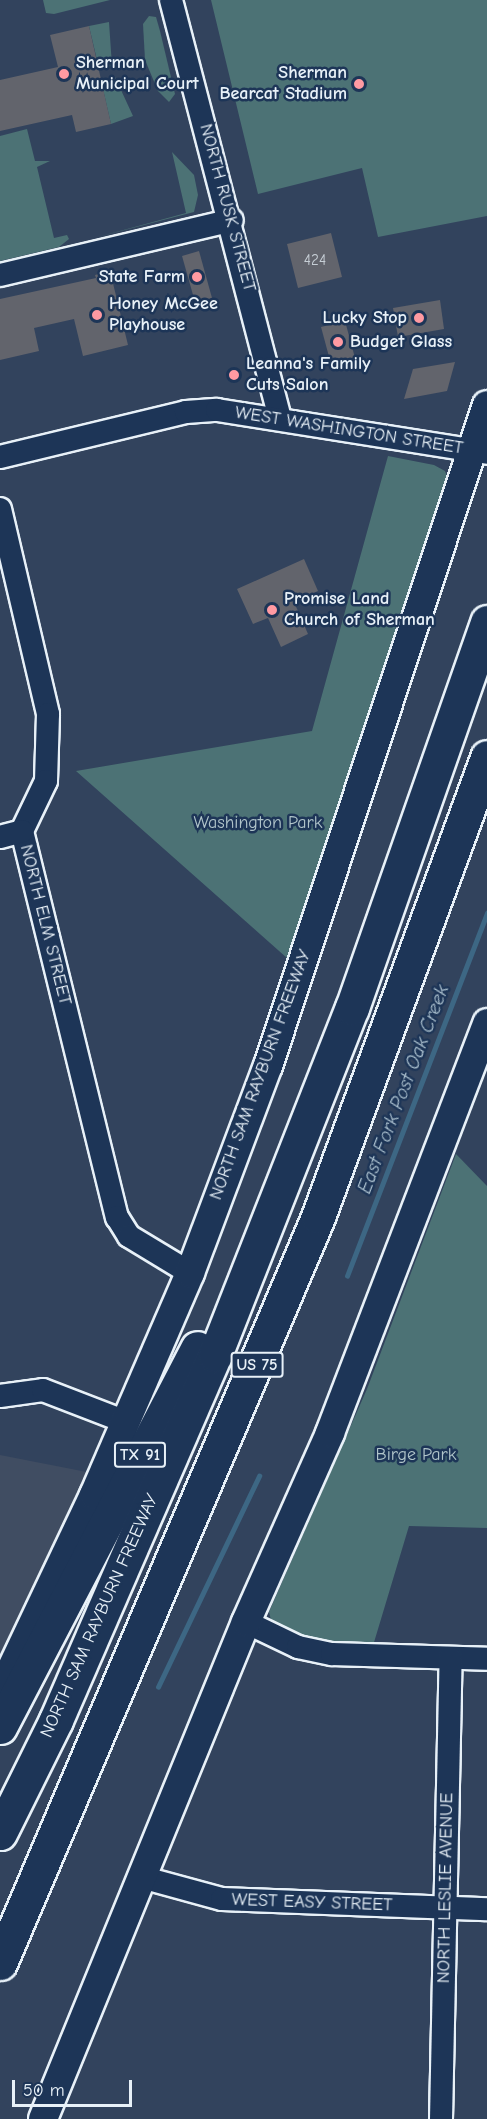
<!DOCTYPE html>
<style>
body{margin:0}
#map{position:relative;width:487px;height:2119px;overflow:hidden;background:#32435d;font-family:"Comic Neue",sans-serif}
div>[style]{position:absolute}
.built>*{inset:0;background:#404d62}
.green>*{inset:0;background:#4c7275}
.stream>*{height:4.5px;margin:-2.25px;padding:0 2.25px;transform-origin:2.25px;border-radius:2.25px;background:#3d6784}
.building>*{inset:0;background:#62646c}
.roads{filter:drop-shadow(2px 0 #e8f1f8) drop-shadow(-2px 0 #e8f1f8) drop-shadow(0 2px #e8f1f8) drop-shadow(0 -2px #e8f1f8)}
.minor>*{height:22px;margin:-11px;padding:0 11px;transform-origin:11px;border-radius:11px;background:#1d3557}
.major>*{height:28px;margin:-14px;padding:0 14px;transform-origin:14px;border-radius:14px;background:#1d3557}
.highway>*{height:33px;margin:-16.5px;padding:0 16.5px;transform-origin:16.5px;border-radius:16.5px;background:#1d3557}
.dots>*{width:16px;height:16px;translate:-50% -50%;box-sizing:border-box;border:3px solid #1d3557;border-radius:50%}
span{translate:-50% -50%;white-space:nowrap;text-align:center;line-height:1.15;-webkit-text-stroke:5px #1d3557;paint-order:stroke}
.number-label{font-size:15px;color:#c6ced5}
.number-label span{-webkit-text-stroke-width:0}
.shield-label span{padding:2px 4px;background:#1d3557;border:2px solid;border-radius:4px;-webkit-text-stroke-width:0}
.shield-label{font-size:16px;color:#e8f1f8;font-weight:700}
.poi-label{font-size:18px;color:#e8f1f8;font-weight:700}
.left{translate:0 -50%;text-align:left}
.right{translate:-100% -50%;text-align:right}
.street-label{font-size:18px;color:#e8f1f8}
.park-label{font-size:18px;color:#b1c5ca}
.water-label{font-size:20px;color:#acc1cf;font-style:italic}
.scale{position:absolute;left:12px;top:2080px;width:120px;height:27px;box-sizing:border-box;border:3px solid #e8f1f8;border-top:0;padding-left:8px;font-size:18px;line-height:21px;white-space:nowrap;color:#e8f1f8;-webkit-text-stroke:4px #1d3557;paint-order:stroke}
</style>
<div id="map">
<div class="built">
<div style="clip-path:polygon(0 1455px,92px 1473px,0 1676px)"></div>
</div>
<div class="green">
<div style="clip-path:polygon(43px 0,110px 0,54px 14px,46px 13px)"></div>
<div style="clip-path:polygon(211px 0,487px 0,487px 216px,378px 237px,362px 168px,258px 194px)"></div>
<div style="clip-path:polygon(149px 16px,156px 17px,160px 31px,175px 94px,169px 102px,158px 91px,145px 60px,143px 24px)"></div>
<div style="clip-path:polygon(109px 22px,112px 66px,107px 67px,105px 58px,97px 60px,89px 26px)"></div>
<div style="clip-path:polygon(115px 77px,133px 116px,111px 124px,103px 89px,112px 87px,110px 79px)"></div>
<div style="clip-path:polygon(27px 129px,35px 161px,50px 161px,37px 167px,54px 238px,67px 235px,69px 239px,59px 247px,0 261px,0 136px)"></div>
<div style="clip-path:polygon(172px 152px,194px 175px,198px 195px,194px 212px,94px 238px,186px 213px)"></div>
<div style="clip-path:polygon(388px 456px,434px 465px,445px 471px,449px 481px,296px 966px,76px 771px,312px 731px)"></div>
<div style="clip-path:polygon(456px 1154px,487px 1186px,487px 1528px,409px 1526px,372px 1649px,306px 1642px,272px 1624px,269px 1612px,367px 1389px)"></div>
</div>
<div class="stream">
<div style="left:347px;top:1276px;width:389px;rotate:-68.9deg"></div>
<div style="left:158px;top:1687px;width:234px;rotate:-64.4deg"></div>
</div>
<div class="building">
<div style="clip-path:polygon(89px 26px,111px 124px,76px 132px,72px 115px,0 131px,0 80px,58px 67px,50px 35px)"></div>
<div style="clip-path:polygon(331px 233px,342px 277px,298px 288px,287px 244px)"></div>
<div style="clip-path:polygon(199px 251px,212px 298px,195px 302px,182px 256px)"></div>
<div style="clip-path:polygon(110px 271px,128px 345px,83px 356px,74px 319px,34px 328px,39px 351px,0 360px,0 299px,96px 278px,95px 275px)"></div>
<div style="clip-path:polygon(440px 300px,444px 329px,398px 337px,393px 308px)"></div>
<div style="clip-path:polygon(345px 321px,355px 358px,331px 364px,321px 327px)"></div>
<div style="clip-path:polygon(455px 362px,447px 391px,404px 399px,413px 369px)"></div>
<div style="clip-path:polygon(304px 559px,318px 591px,294px 602px,308px 634px,281px 647px,268px 618px,253px 624px,237px 589px)"></div>
</div>
<div class="roads">
<div class="minor">
<div style="left:171px;top:0;width:431px;rotate:75.4deg"></div>
<div style="left:0;top:275px;width:238px;rotate:-13.3deg"></div>
<div style="left:0;top:457px;width:191px;rotate:-13.6deg"></div>
<div style="left:186px;top:412px;width:31px;rotate:-4deg"></div>
<div style="left:217px;top:410px;width:273px;rotate:9deg"></div>
<div style="left:0;top:509px;width:211px;rotate:76.8deg"></div>
<div style="left:48px;top:714px;width:67px;rotate:91.7deg"></div>
<div style="left:46px;top:781px;width:55px;rotate:115.6deg"></div>
<div style="left:22px;top:831px;width:398px;rotate:76.2deg"></div>
<div style="left:117px;top:1217px;width:22px;rotate:58deg"></div>
<div style="left:129px;top:1236px;width:71px;rotate:31.2deg"></div>
<div style="left:0;top:837px;width:23px;rotate:-15deg"></div>
<div style="left:0;top:1396px;width:43px;rotate:-7.9deg"></div>
<div style="left:43px;top:1390px;width:89px;rotate:21.1deg"></div>
<div style="left:246px;top:1622px;width:58px;rotate:25.7deg"></div>
<div style="left:298px;top:1647px;width:35px;rotate:12deg"></div>
<div style="left:332px;top:1654px;width:155px;rotate:1.8deg"></div>
<div style="left:141px;top:1877px;width:84px;rotate:15.2deg"></div>
<div style="left:222px;top:1899px;width:265px;rotate:2.2deg"></div>
<div style="left:441px;top:2119px;width:461px;rotate:-88.8deg"></div>
</div>
<div class="major">
<div style="left:0;top:1693px;width:219px;rotate:-64.6deg"></div>
<div style="left:94px;top:1495px;width:242px;rotate:-66.6deg"></div>
<div style="left:190px;top:1273px;width:221px;rotate:-69.4deg"></div>
<div style="left:268px;top:1066px;width:696px;rotate:-71.67deg"></div>
<div style="left:43px;top:2119px;width:537px;rotate:-67.78deg"></div>
<div style="left:246px;top:1622px;width:207px;rotate:-66deg"></div>
<div style="left:330px;top:1433px;width:439px;rotate:-69deg"></div>
</div>
<div class="highway">
<div style="left:0;top:1727px;width:427px;rotate:-62.5deg"></div>
<div style="left:0;top:1833px;width:126px;rotate:-63.6deg"></div>
<div style="left:56px;top:1720px;width:398px;rotate:-66.5deg"></div>
<div style="left:215px;top:1355px;width:373px;rotate:-68.5deg"></div>
<div style="left:352px;top:1008px;width:409px;rotate:-70.7deg"></div>
<div style="left:0;top:1963px;width:811px;rotate:-66.91deg"></div>
<div style="left:318px;top:1217px;width:490px;rotate:-69.8deg"></div>
</div>
</div>
<div class="dots">
<div style="left:64px;top:74px;background:#ff9aa2"></div>
<div style="left:359px;top:84px;background:#ff9aa2"></div>
<div style="left:197px;top:277px;background:#ff9aa2"></div>
<div style="left:97px;top:315px;background:#ff9aa2"></div>
<div style="left:419px;top:318px;background:#ff9aa2"></div>
<div style="left:338px;top:342px;background:#ff9aa2"></div>
<div style="left:234px;top:375px;background:#ff9aa2"></div>
<div style="left:272px;top:610px;background:#ff9aa2"></div>
</div>
<div class="number-label">
<span style="left:315px;top:261px">424</span>
</div>
<div class="shield-label">
<span style="left:257px;top:1365px">US 75</span>
<span style="left:140px;top:1455px">TX 91</span>
</div>
<div class="poi-label">
<span class="left" style="left:76px;top:74px">Sherman<br>Municipal Court</span>
<span class="right" style="left:347px;top:84px">Sherman<br>Bearcat Stadium</span>
<span class="right" style="left:185px;top:277px">State Farm</span>
<span class="left" style="left:109px;top:315px">Honey McGee<br>Playhouse</span>
<span class="right" style="left:407px;top:318px">Lucky Stop</span>
<span class="left" style="left:350px;top:342px">Budget Glass</span>
<span class="left" style="left:246px;top:375px">Leanna's Family<br>Cuts Salon</span>
<span class="left" style="left:284px;top:610px">Promise Land<br>Church of Sherman</span>
</div>
<div class="street-label">
<span style="left:227px;top:208px;rotate:75deg">NORTH RUSK STREET</span>
<span style="left:349px;top:431px;rotate:9deg">WEST WASHINGTON STREET</span>
<span style="left:45px;top:925px;rotate:76deg">NORTH ELM STREET</span>
<span style="left:261px;top:1075px;rotate:-70deg">NORTH SAM RAYBURN FREEWAY</span>
<span style="left:100px;top:1616px;rotate:-66deg">NORTH SAM RAYBURN FREEWAY</span>
<span style="left:446px;top:1888px;rotate:-89deg">NORTH LESLIE AVENUE</span>
<span style="left:312px;top:1903px;rotate:2deg">WEST EASY STREET</span>
</div>
<div class="park-label">
<span style="left:258px;top:823px">Washington Park</span>
<span style="left:416px;top:1455px">Birge Park</span>
</div>
<div class="water-label">
<span style="left:403px;top:1089px;rotate:-69deg">East Fork Post Oak Creek</span>
</div>
<div class="scale">50 m</div>
</div>
